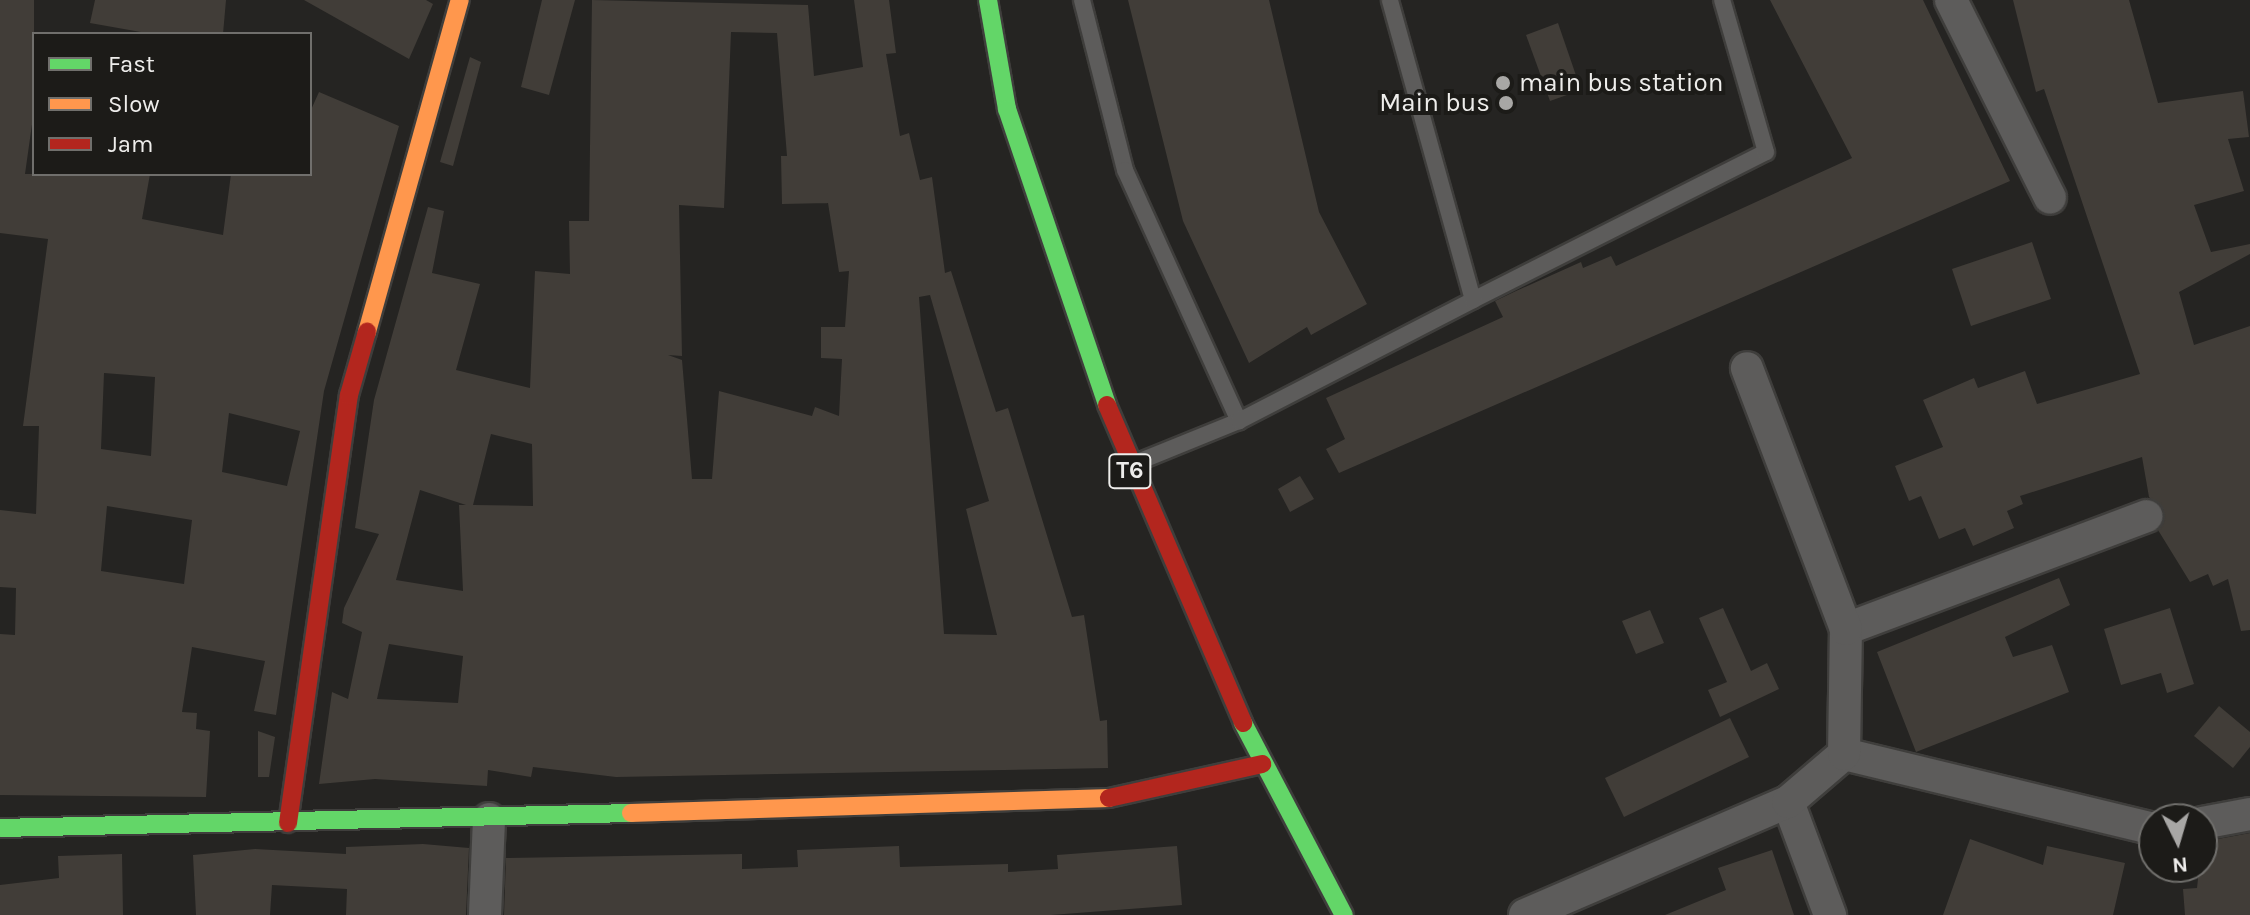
<!DOCTYPE html>
<style>
body{margin:0}
#map{position:relative;width:2250px;height:915px;overflow:hidden;background:#252422;font-family:Karla,sans-serif}
div>[style]{position:absolute}
.building>*{inset:0;background:#413d38}
.roads{filter:drop-shadow(2px 0 #3f3e3c) drop-shadow(-2px 0 #3f3e3c) drop-shadow(0 2px #3f3e3c) drop-shadow(0 -2px #3f3e3c)}
.lane>*{height:16px;margin:-8px;padding:0 8px;transform-origin:8px;border-radius:8px;background:#5d5c5b}
.street>*{height:32px;margin:-16px;padding:0 16px;transform-origin:16px;border-radius:16px;background:#5d5c5b}
.fast>*{height:18px;margin:-9px;padding:0 9px;transform-origin:9px;border-radius:9px;background:#63d668}
.slow>*{height:18px;margin:-9px;padding:0 9px;transform-origin:9px;border-radius:9px;background:#ff974d}
.jam>*{height:18px;margin:-9px;padding:0 9px;transform-origin:9px;border-radius:9px;background:#b3261e}
.dots>*{width:22px;height:22px;translate:-50% -50%;box-sizing:border-box;border:4px solid #1c1b18;border-radius:50%}
span{translate:-50% -50%;white-space:nowrap;text-align:center;line-height:1.15;-webkit-text-stroke:8px #1c1b18;paint-order:stroke}
.shield-label span{padding:2px 6px;background:#1c1b18;border:2px solid;border-radius:6px;-webkit-text-stroke-width:0}
.shield-label{font-size:24px;color:#eeedeb;font-weight:700}
.poi-label{font-size:26px;color:#eeedeb}
.left{translate:0 -50%;text-align:left}
.right{translate:-100% -50%;text-align:right}
.legend{position:absolute;left:32px;top:32px;width:280px;height:144px;box-sizing:border-box;background:#1c1b18;border:2px solid #706f6c;margin:0;padding:10px 14px;list-style:none;font-size:24px;color:#eeedeb}
.legend li{display:flex;align-items:center;gap:16px;height:40px}
.legend b{width:40px;border:2px solid #706f6c}
.north{position:absolute;left:2138px;top:803px;width:80px;height:80px;box-sizing:border-box;background:#1c1b18;border:2px solid #706f6c;border-radius:50%;rotate:175deg;font-size:22px;font-weight:700;line-height:32px;text-align:center;color:#eeedeb}
.north::after{content:'';display:block;margin:auto;width:28px;height:36px;background:#a8a7a5;clip-path:polygon(50% 0,100% 100%,50% 72%,0 100%)}
</style>
<div id="map">
<div class="building">
<div style="clip-path:polygon(evenodd,0 0,34px 0,34px 110px,25px 174px,150px 174px,142px 219px,223px 235px,231px 174px,310px 174px,310px 112px,319px 92px,399px 126px,324px 391px,276px 715px,254px 711px,265px 661px,192px 647px,182px 712px,197px 713px,196px 729px,210px 731px,206px 797px,0 795px,0 634px,15px 635px,16px 588px,0 587px,0 510px,36px 514px,39px 426px,23px 426px,48px 239px,0 233px,0 0,104px 373px,155px 377px,151px 456px,101px 449px,104px 373px,0 0,229px 413px,300px 431px,287px 486px,222px 472px,229px 413px,0 0,107px 506px,192px 520px,184px 584px,101px 571px,107px 506px)"></div>
<div style="clip-path:polygon(95px 0,226px 0,223px 34px,152px 34px,90px 23px)"></div>
<div style="clip-path:polygon(304px 0,426px 0,433px 4px,409px 59px)"></div>
<div style="clip-path:polygon(542px 0,575px 0,549px 95px,521px 87px)"></div>
<div style="clip-path:polygon(evenodd,592px 0,808px 5px,814px 76px,863px 67px,854px 0,889px 0,896px 53px,886px 54px,900px 136px,909px 133px,920px 180px,932px 177px,945px 273px,951px 271px,996px 412px,1008px 408px,1072px 617px,1084px 615px,1100px 721px,1107px 720px,1108px 768px,616px 777px,533px 767px,531px 777px,488px 770px,487px 786px,375px 779px,319px 784px,332px 692px,348px 699px,362px 632px,342px 623px,344px 608px,379px 534px,355px 528px,374px 400px,428px 207px,444px 211px,432px 273px,480px 284px,456px 370px,530px 388px,535px 271px,570px 274px,569px 221px,589px 221px,592px 0,731px 32px,777px 33px,787px 156px,781px 156px,782px 204px,828px 203px,839px 272px,849px 271px,845px 327px,821px 327px,821px 358px,842px 359px,839px 416px,815px 407px,812px 416px,719px 391px,712px 479px,692px 479px,682px 360px,668px 355px,682px 356px,679px 205px,724px 208px,731px 32px,592px 0,930px 295px,989px 501px,966px 509px,997px 635px,944px 634px,919px 297px,930px 295px,592px 0,491px 434px,532px 444px,533px 506px,473px 505px,491px 434px,592px 0,420px 490px,466px 505px,459px 505px,463px 591px,396px 580px,420px 490px,592px 0,389px 644px,463px 656px,458px 703px,377px 699px,389px 644px)"></div>
<div style="clip-path:polygon(1128px 0,1269px 0,1319px 212px,1367px 304px,1311px 335px,1307px 327px,1249px 363px,1183px 221px)"></div>
<div style="clip-path:polygon(1770px 0,1923px 0,2010px 181px,1339px 473px,1326px 449px,1345px 439px,1326px 398px,1503px 317px,1495px 301px,1516px 291px,1581px 262px,1583px 268px,1611px 256px,1616px 266px,1852px 158px)"></div>
<div style="clip-path:polygon(2013px 0,2129px 0,2158px 103px,2243px 91px,2249px 137px,2228px 139px,2244px 191px,2194px 205px,2211px 252px,2250px 244px,2250px 254px,2179px 292px,2194px 345px,2250px 326px,2250px 630px,2241px 631px,2228px 579px,2213px 586px,2208px 574px,2190px 582px,2158px 530px,2164px 510px,2149px 497px,2142px 457px,2020px 496px,2023px 504px,2007px 511px,2014px 528px,1973px 546px,1965px 528px,1939px 539px,1921px 496px,1909px 501px,1895px 466px,1943px 447px,1923px 400px,1974px 378px,1978px 388px,2025px 371px,2037px 404px,2140px 374px,2044px 89px,2036px 92px)"></div>
<div style="clip-path:polygon(1558px 23px,1581px 90px,1550px 101px,1526px 35px)"></div>
<div style="clip-path:polygon(470px 57px,481px 62px,453px 166px,440px 162px)"></div>
<div style="clip-path:polygon(2032px 242px,2051px 299px,1971px 326px,1952px 269px)"></div>
<div style="clip-path:polygon(1300px 476px,1314px 499px,1290px 512px,1278px 489px)"></div>
<div style="clip-path:polygon(2059px 578px,2070px 605px,2005px 637px,2013px 657px,2052px 645px,2069px 692px,1916px 752px,1877px 652px)"></div>
<div style="clip-path:polygon(1723px 608px,1751px 671px,1767px 663px,1779px 689px,1720px 717px,1708px 690px,1727px 682px,1699px 618px)"></div>
<div style="clip-path:polygon(2170px 608px,2194px 684px,2167px 693px,2161px 673px,2121px 685px,2104px 629px)"></div>
<div style="clip-path:polygon(1650px 610px,1664px 643px,1636px 654px,1622px 621px)"></div>
<div style="clip-path:polygon(2219px 706px,2250px 732px,2250px 747px,2233px 768px,2194px 736px)"></div>
<div style="clip-path:polygon(1730px 718px,1749px 757px,1624px 817px,1605px 778px)"></div>
<div style="clip-path:polygon(258px 731px,275px 737px,269px 777px,258px 777px)"></div>
<div style="clip-path:polygon(2250px 833px,2250px 915px,2185px 915px,2183px 889px,2197px 888px,2202px 842px)"></div>
<div style="clip-path:polygon(1970px 839px,2043px 865px,2047px 846px,2125px 863px,2113px 915px,1943px 915px)"></div>
<div style="clip-path:polygon(423px 844px,469px 848px,466px 915px,346px 915px,347px 889px,272px 885px,270px 915px,196px 915px,193px 855px,255px 849px,346px 854px,346px 847px)"></div>
<div style="clip-path:polygon(899px 846px,900px 867px,1008px 864px,1008px 872px,1058px 869px,1057px 855px,1177px 846px,1182px 905px,1051px 915px,504px 915px,506px 858px,742px 854px,742px 869px,798px 867px,797px 850px)"></div>
<div style="clip-path:polygon(1772px 850px,1794px 915px,1665px 915px,1726px 890px,1718px 868px)"></div>
<div style="clip-path:polygon(122px 854px,123px 915px,0 915px,0 885px,59px 878px,58px 856px)"></div>
</div>
<div class="roads">
<div class="lane">
<div style="left:1082px;top:0;width:175px;rotate:75.8deg"></div>
<div style="left:1125px;top:170px;width:276px;rotate:65.6deg"></div>
<div style="left:1473px;top:300px;width:328px;rotate:-26.8deg"></div>
<div style="left:1766px;top:152px;width:158px;rotate:-106.1deg"></div>
<div style="left:1128px;top:466px;width:120px;rotate:-22.1deg"></div>
<div style="left:1239px;top:421px;width:263px;rotate:-27.3deg"></div>
<div style="left:1473px;top:300px;width:311px;rotate:-105.5deg"></div>
</div>
<div class="street">
<div style="left:1951px;top:0;width:221px;rotate:63.4deg"></div>
<div style="left:1846px;top:629px;width:321px;rotate:-20.6deg"></div>
<div style="left:1844px;top:754px;width:319px;rotate:13.6deg"></div>
<div style="left:1788px;top:802px;width:121px;rotate:69.6deg"></div>
<div style="left:2202px;top:823px;width:49px;rotate:-10.6deg"></div>
<div style="left:485px;top:915px;width:96px;rotate:-87.6deg"></div>
<div style="left:1525px;top:915px;width:286px;rotate:-23.3deg"></div>
<div style="left:1788px;top:802px;width:74px;rotate:-40.6deg"></div>
<div style="left:1844px;top:754px;width:125px;rotate:-89.1deg"></div>
<div style="left:1846px;top:629px;width:279px;rotate:-110.8deg"></div>
</div>
<div class="fast">
<div style="left:988px;top:0;width:111px;rotate:80.1deg"></div>
<div style="left:1007px;top:109px;width:312px;rotate:71.3deg"></div>
<div style="left:1243px;top:723px;width:217px;rotate:62.3deg"></div>
<div style="left:0;top:828px;width:631px;rotate:-1.36deg"></div>
</div>
<div class="slow">
<div style="left:367px;top:332px;width:345px;rotate:-74.4deg"></div>
<div style="left:631px;top:813px;width:478px;rotate:-1.8deg"></div>
</div>
<div class="jam">
<div style="left:1107px;top:405px;width:346px;rotate:66.8deg"></div>
<div style="left:1109px;top:798px;width:157px;rotate:-12.5deg"></div>
<div style="left:288px;top:823px;width:432px;rotate:-81.9deg"></div>
<div style="left:349px;top:395px;width:66px;rotate:-74.1deg"></div>
</div>
</div>
<div class="dots">
<div style="left:1503px;top:83px;background:#a8a7a5"></div>
<div style="left:1506px;top:103px;background:#a8a7a5"></div>
</div>
<div class="shield-label">
<span style="left:1130px;top:471px">T6</span>
</div>
<div class="poi-label">
<span class="left" style="left:1519px;top:83px">main bus station</span>
<span class="right" style="left:1490px;top:103px">Main bus</span>
</div>
<ul class="legend">
<li><b style="height:10px;background:#63d668"></b>Fast</li>
<li><b style="height:10px;background:#ff974d"></b>Slow</li>
<li><b style="height:10px;background:#b3261e"></b>Jam</li>
</ul>
<div class="north">N</div>
</div>
